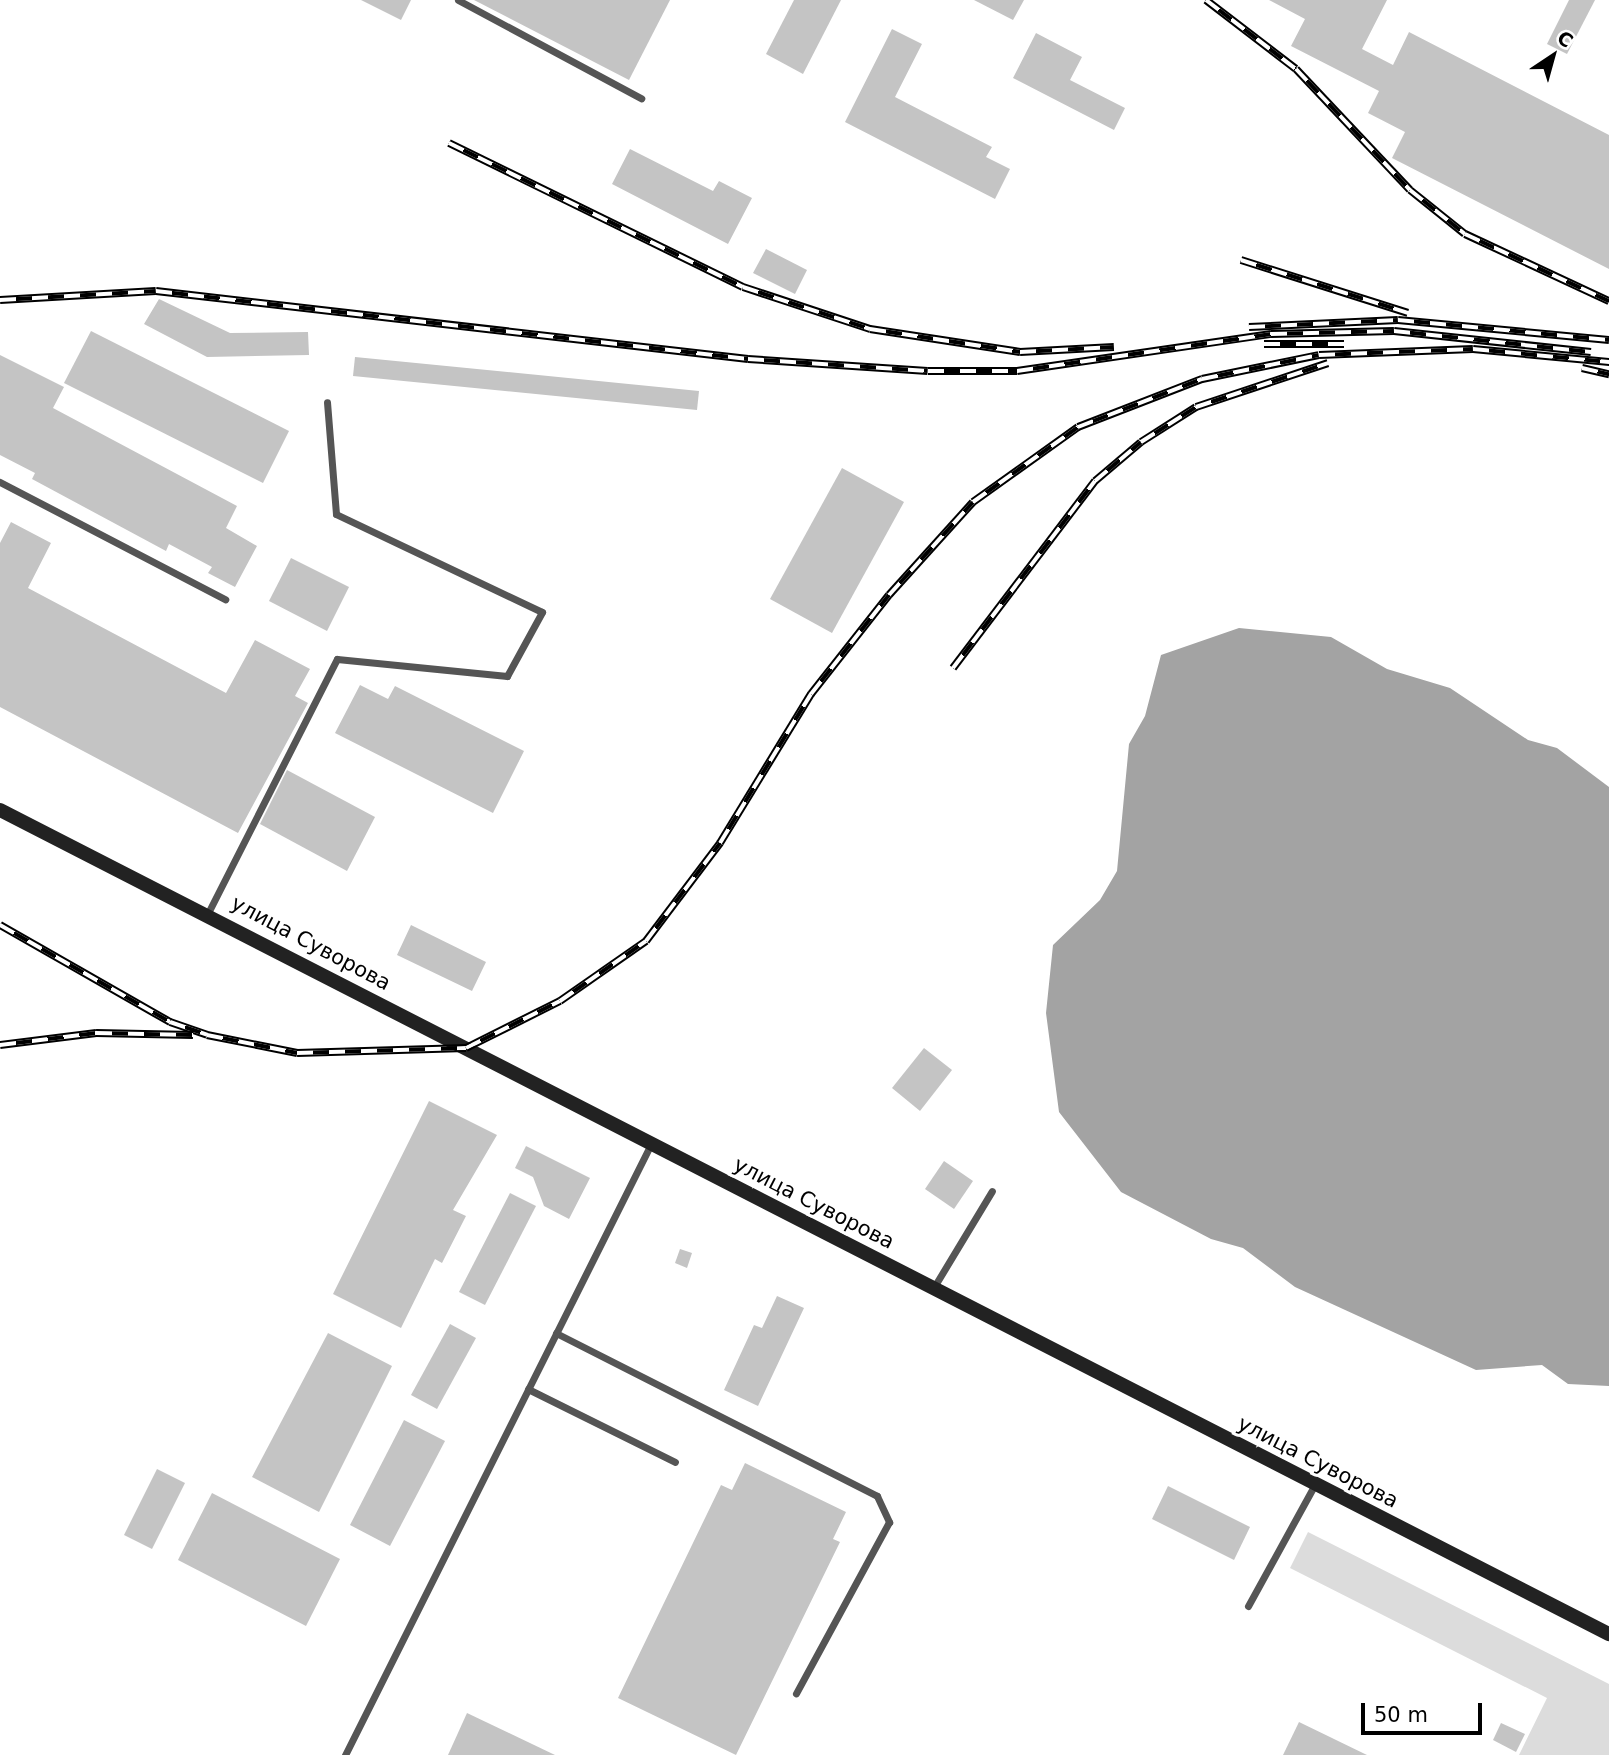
<!DOCTYPE html>
<meta charset="utf-8">
<style>
body{margin:0}
#map{position:relative;width:1609px;height:1755px;overflow:hidden;background:#fff;font-family:"DejaVu Sans",sans-serif}
div>[style]{position:absolute}
.green>*{inset:0;background:#dcdcdc}
.water>*{inset:0;background:#a3a3a3}
.building>*{inset:0;background:#c4c4c4}
.service>*{height:7px;margin:-3.5px;padding:0 3.5px;transform-origin:3.5px;border-radius:3.5px;background:#555}
.secondary>*{height:14px;margin:-7px;padding:0 7px;transform-origin:7px;border-radius:7px;background:#222}
.rail>*{height:8px;margin-top:-4px;transform-origin:0;background:repeating-linear-gradient(90deg,#fff 0 16px,#000 0 32px);box-sizing:border-box;border-block:2px solid #000}
span{translate:-50% -50%;white-space:nowrap;text-align:center;line-height:1.15;-webkit-text-stroke:6px #fff;paint-order:stroke}
.street-label{font-size:21px;color:#000}
.north{position:absolute;left:1518px;top:21px;width:70px;height:70px;-webkit-text-stroke:5px #fff;paint-order:stroke;rotate:36deg;font-size:19px;font-weight:700;line-height:28px;text-align:center;color:#000}
.north::after{content:'';display:block;margin:auto;width:24px;height:32px;background:#000;clip-path:polygon(50% 0,100% 100%,50% 72%,0 100%)}
.scale{position:absolute;left:1361px;top:1703px;width:121px;height:32px;box-sizing:border-box;border:4px solid #000;border-top:0;padding-left:9px;font-size:21px;line-height:24px;white-space:nowrap;color:#000;-webkit-text-stroke:5px #fff;paint-order:stroke}
</style>
<div id="map">
<div class="green">
<div style="clip-path:polygon(1308px 1532px,1609px 1684px,1609px 1755px,1519px 1755px,1547px 1698px,1290px 1568px)"></div>
</div>
<div class="water">
<div style="clip-path:polygon(1239px 628px,1331px 637px,1387px 669px,1450px 688px,1528px 740px,1557px 748px,1609px 787px,1609px 1386px,1568px 1384px,1542px 1365px,1476px 1370px,1295px 1287px,1243px 1248px,1211px 1239px,1121px 1192px,1059px 1112px,1046px 1013px,1053px 945px,1100px 900px,1117px 871px,1129px 744px,1145px 716px,1161px 655px)"></div>
</div>
<div class="building">
<div style="clip-path:polygon(361px 0,411px 0,401px 20px)"></div>
<div style="clip-path:polygon(474px 0,670px 0,629px 80px)"></div>
<div style="clip-path:polygon(794px 0,841px 0,803px 74px,766px 54px)"></div>
<div style="clip-path:polygon(974px 0,1024px 0,1013px 20px)"></div>
<div style="clip-path:polygon(1269px 0,1387px 0,1362px 49px,1393px 65px,1409px 32px,1609px 135px,1609px 269px,1392px 158px,1405px 132px,1368px 113px,1379px 91px,1291px 46px,1305px 19px)"></div>
<div style="clip-path:polygon(1569px 0,1595px 0,1567px 54px,1547px 44px)"></div>
<div style="clip-path:polygon(892px 29px,922px 44px,895px 97px,992px 147px,986px 157px,1010px 169px,995px 199px,845px 122px)"></div>
<div style="clip-path:polygon(1036px 33px,1082px 57px,1070px 80px,1125px 108px,1114px 130px,1013px 78px)"></div>
<div style="clip-path:polygon(630px 149px,713px 191px,719px 181px,752px 198px,728px 244px,612px 184px)"></div>
<div style="clip-path:polygon(766px 249px,807px 270px,795px 294px,753px 273px)"></div>
<div style="clip-path:polygon(159px 299px,230px 333px,308px 332px,309px 355px,207px 357px,144px 324px)"></div>
<div style="clip-path:polygon(91px 331px,289px 431px,263px 483px,64px 383px)"></div>
<div style="clip-path:polygon(0 355px,64px 387px,53px 408px,237px 506px,226px 528px,257px 546px,235px 587px,208px 573px,212px 567px,169px 544px,166px 551px,32px 479px,35px 473px,0 455px)"></div>
<div style="clip-path:polygon(355px 357px,699px 391px,697px 410px,353px 376px)"></div>
<div style="clip-path:polygon(842px 468px,904px 502px,832px 633px,770px 599px)"></div>
<div style="clip-path:polygon(11px 522px,51px 543px,28px 588px,226px 693px,255px 640px,310px 669px,295px 696px,308px 703px,238px 833px,0 707px,0 543px)"></div>
<div style="clip-path:polygon(291px 558px,349px 587px,327px 631px,269px 601px)"></div>
<div style="clip-path:polygon(360px 685px,388px 699px,395px 686px,524px 751px,493px 813px,335px 733px)"></div>
<div style="clip-path:polygon(287px 770px,375px 817px,347px 871px,260px 824px)"></div>
<div style="clip-path:polygon(411px 925px,486px 962px,472px 991px,397px 955px)"></div>
<div style="clip-path:polygon(924px 1048px,952px 1070px,920px 1111px,892px 1088px)"></div>
<div style="clip-path:polygon(429px 1101px,497px 1135px,453px 1210px,466px 1216px,442px 1263px,435px 1259px,401px 1328px,333px 1294px)"></div>
<div style="clip-path:polygon(526px 1146px,590px 1178px,569px 1219px,544px 1206px,533px 1177px,515px 1168px)"></div>
<div style="clip-path:polygon(944px 1161px,973px 1181px,954px 1209px,925px 1189px)"></div>
<div style="clip-path:polygon(510px 1193px,536px 1206px,485px 1305px,459px 1292px)"></div>
<div style="clip-path:polygon(680px 1249px,692px 1253px,687px 1268px,675px 1263px)"></div>
<div style="clip-path:polygon(777px 1296px,804px 1308px,758px 1406px,724px 1390px,754px 1325px,762px 1328px)"></div>
<div style="clip-path:polygon(450px 1324px,476px 1338px,437px 1409px,411px 1395px)"></div>
<div style="clip-path:polygon(328px 1333px,392px 1366px,319px 1512px,252px 1477px)"></div>
<div style="clip-path:polygon(404px 1420px,445px 1441px,390px 1546px,350px 1525px)"></div>
<div style="clip-path:polygon(745px 1463px,846px 1512px,833px 1539px,840px 1542px,736px 1755px,618px 1698px,721px 1485px,732px 1490px)"></div>
<div style="clip-path:polygon(157px 1469px,185px 1483px,152px 1549px,124px 1535px)"></div>
<div style="clip-path:polygon(1168px 1486px,1250px 1527px,1234px 1560px,1152px 1519px)"></div>
<div style="clip-path:polygon(212px 1493px,340px 1559px,306px 1626px,178px 1560px)"></div>
<div style="clip-path:polygon(467px 1713px,555px 1755px,448px 1755px)"></div>
<div style="clip-path:polygon(1299px 1722px,1367px 1755px,1283px 1755px)"></div>
<div style="clip-path:polygon(1501px 1723px,1525px 1734px,1516px 1752px,1493px 1740px)"></div>
</div>
<div class="service">
<div style="left:458px;top:0;width:208px;rotate:28.2deg"></div>
<div style="left:0;top:482px;width:254px;rotate:27.5deg"></div>
<div style="left:208px;top:913px;width:285px;rotate:-63.1deg"></div>
<div style="left:337px;top:659px;width:171px;rotate:5.7deg"></div>
<div style="left:507px;top:676px;width:73px;rotate:-61.3deg"></div>
<div style="left:542px;top:612px;width:228px;rotate:-154.6deg"></div>
<div style="left:336px;top:514px;width:112px;rotate:-94.6deg"></div>
<div style="left:934px;top:1287px;width:112px;rotate:-58.9deg"></div>
<div style="left:556px;top:1333px;width:360px;rotate:26.9deg"></div>
<div style="left:877px;top:1496px;width:29px;rotate:65deg"></div>
<div style="left:889px;top:1522px;width:195px;rotate:118.5deg"></div>
<div style="left:528px;top:1389px;width:164px;rotate:26.4deg"></div>
<div style="left:1248px;top:1606px;width:139px;rotate:-61.2deg"></div>
<div style="left:345px;top:1755px;width:683px;rotate:-63.4deg"></div>
</div>
<div class="secondary">
<div style="left:0;top:810px;width:1808px;rotate:27.12deg"></div>
</div>
<div class="rail">
<div style="left:1206px;top:0;width:113px;rotate:37.5deg"></div>
<div style="left:1296px;top:69px;width:166px;rotate:46.7deg"></div>
<div style="left:1410px;top:190px;width:70px;rotate:38.7deg"></div>
<div style="left:1465px;top:234px;width:159px;rotate:25deg"></div>
<div style="left:449px;top:143px;width:327px;rotate:26.1deg"></div>
<div style="left:743px;top:287px;width:134px;rotate:18.3deg"></div>
<div style="left:870px;top:329px;width:152px;rotate:8.7deg"></div>
<div style="left:1020px;top:352px;width:94px;rotate:-3deg"></div>
<div style="left:1241px;top:260px;width:175px;rotate:17.6deg"></div>
<div style="left:0;top:300px;width:156px;rotate:-3.3deg"></div>
<div style="left:156px;top:291px;width:596px;rotate:6.55deg"></div>
<div style="left:748px;top:359px;width:180px;rotate:3.8deg"></div>
<div style="left:928px;top:371px;width:89px"></div>
<div style="left:1017px;top:371px;width:257px;rotate:-8.3deg"></div>
<div style="left:1271px;top:334px;width:123px;rotate:-1.4deg"></div>
<div style="left:1394px;top:331px;width:198px;rotate:6.1deg"></div>
<div style="left:1249px;top:327px;width:149px;rotate:-2.7deg"></div>
<div style="left:1398px;top:320px;width:212px;rotate:5.4deg"></div>
<div style="left:1264px;top:344px;width:80px"></div>
<div style="left:1582px;top:368px;width:28px;rotate:13deg"></div>
<div style="left:953px;top:668px;width:235px;rotate:-52.8deg"></div>
<div style="left:1095px;top:481px;width:60px;rotate:-40.3deg"></div>
<div style="left:1141px;top:442px;width:65px;rotate:-32.5deg"></div>
<div style="left:1196px;top:407px;width:139px;rotate:-18.4deg"></div>
<div style="left:0;top:925px;width:196px;rotate:29.7deg"></div>
<div style="left:170px;top:1022px;width:39px;rotate:19deg"></div>
<div style="left:207px;top:1035px;width:92px;rotate:11.3deg"></div>
<div style="left:297px;top:1053px;width:169px;rotate:-1.7deg"></div>
<div style="left:466px;top:1048px;width:105px;rotate:-26.6deg"></div>
<div style="left:560px;top:1001px;width:105px;rotate:-34.9deg"></div>
<div style="left:646px;top:941px;width:123px;rotate:-52.9deg"></div>
<div style="left:720px;top:843px;width:175px;rotate:-58.6deg"></div>
<div style="left:811px;top:694px;width:126px;rotate:-51.8deg"></div>
<div style="left:889px;top:595px;width:125px;rotate:-47.9deg"></div>
<div style="left:973px;top:502px;width:129px;rotate:-35.5deg"></div>
<div style="left:1078px;top:427px;width:133px;rotate:-21.2deg"></div>
<div style="left:1202px;top:379px;width:119px;rotate:-11.6deg"></div>
<div style="left:1319px;top:355px;width:154px;rotate:-2.2deg"></div>
<div style="left:1473px;top:349px;width:137px;rotate:5.5deg"></div>
<div style="left:0;top:1045px;width:97px;rotate:-7.1deg"></div>
<div style="left:96px;top:1033px;width:97px;rotate:1.2deg"></div>
</div>
<div class="street-label">
<span style="left:311px;top:943px;rotate:28deg">улица Суворова</span>
<span style="left:814px;top:1203px;rotate:27deg">улица Суворова</span>
<span style="left:1318px;top:1462px;rotate:27deg">улица Суворова</span>
</div>
<div class="north">С</div>
<div class="scale">50 m</div>
</div>
